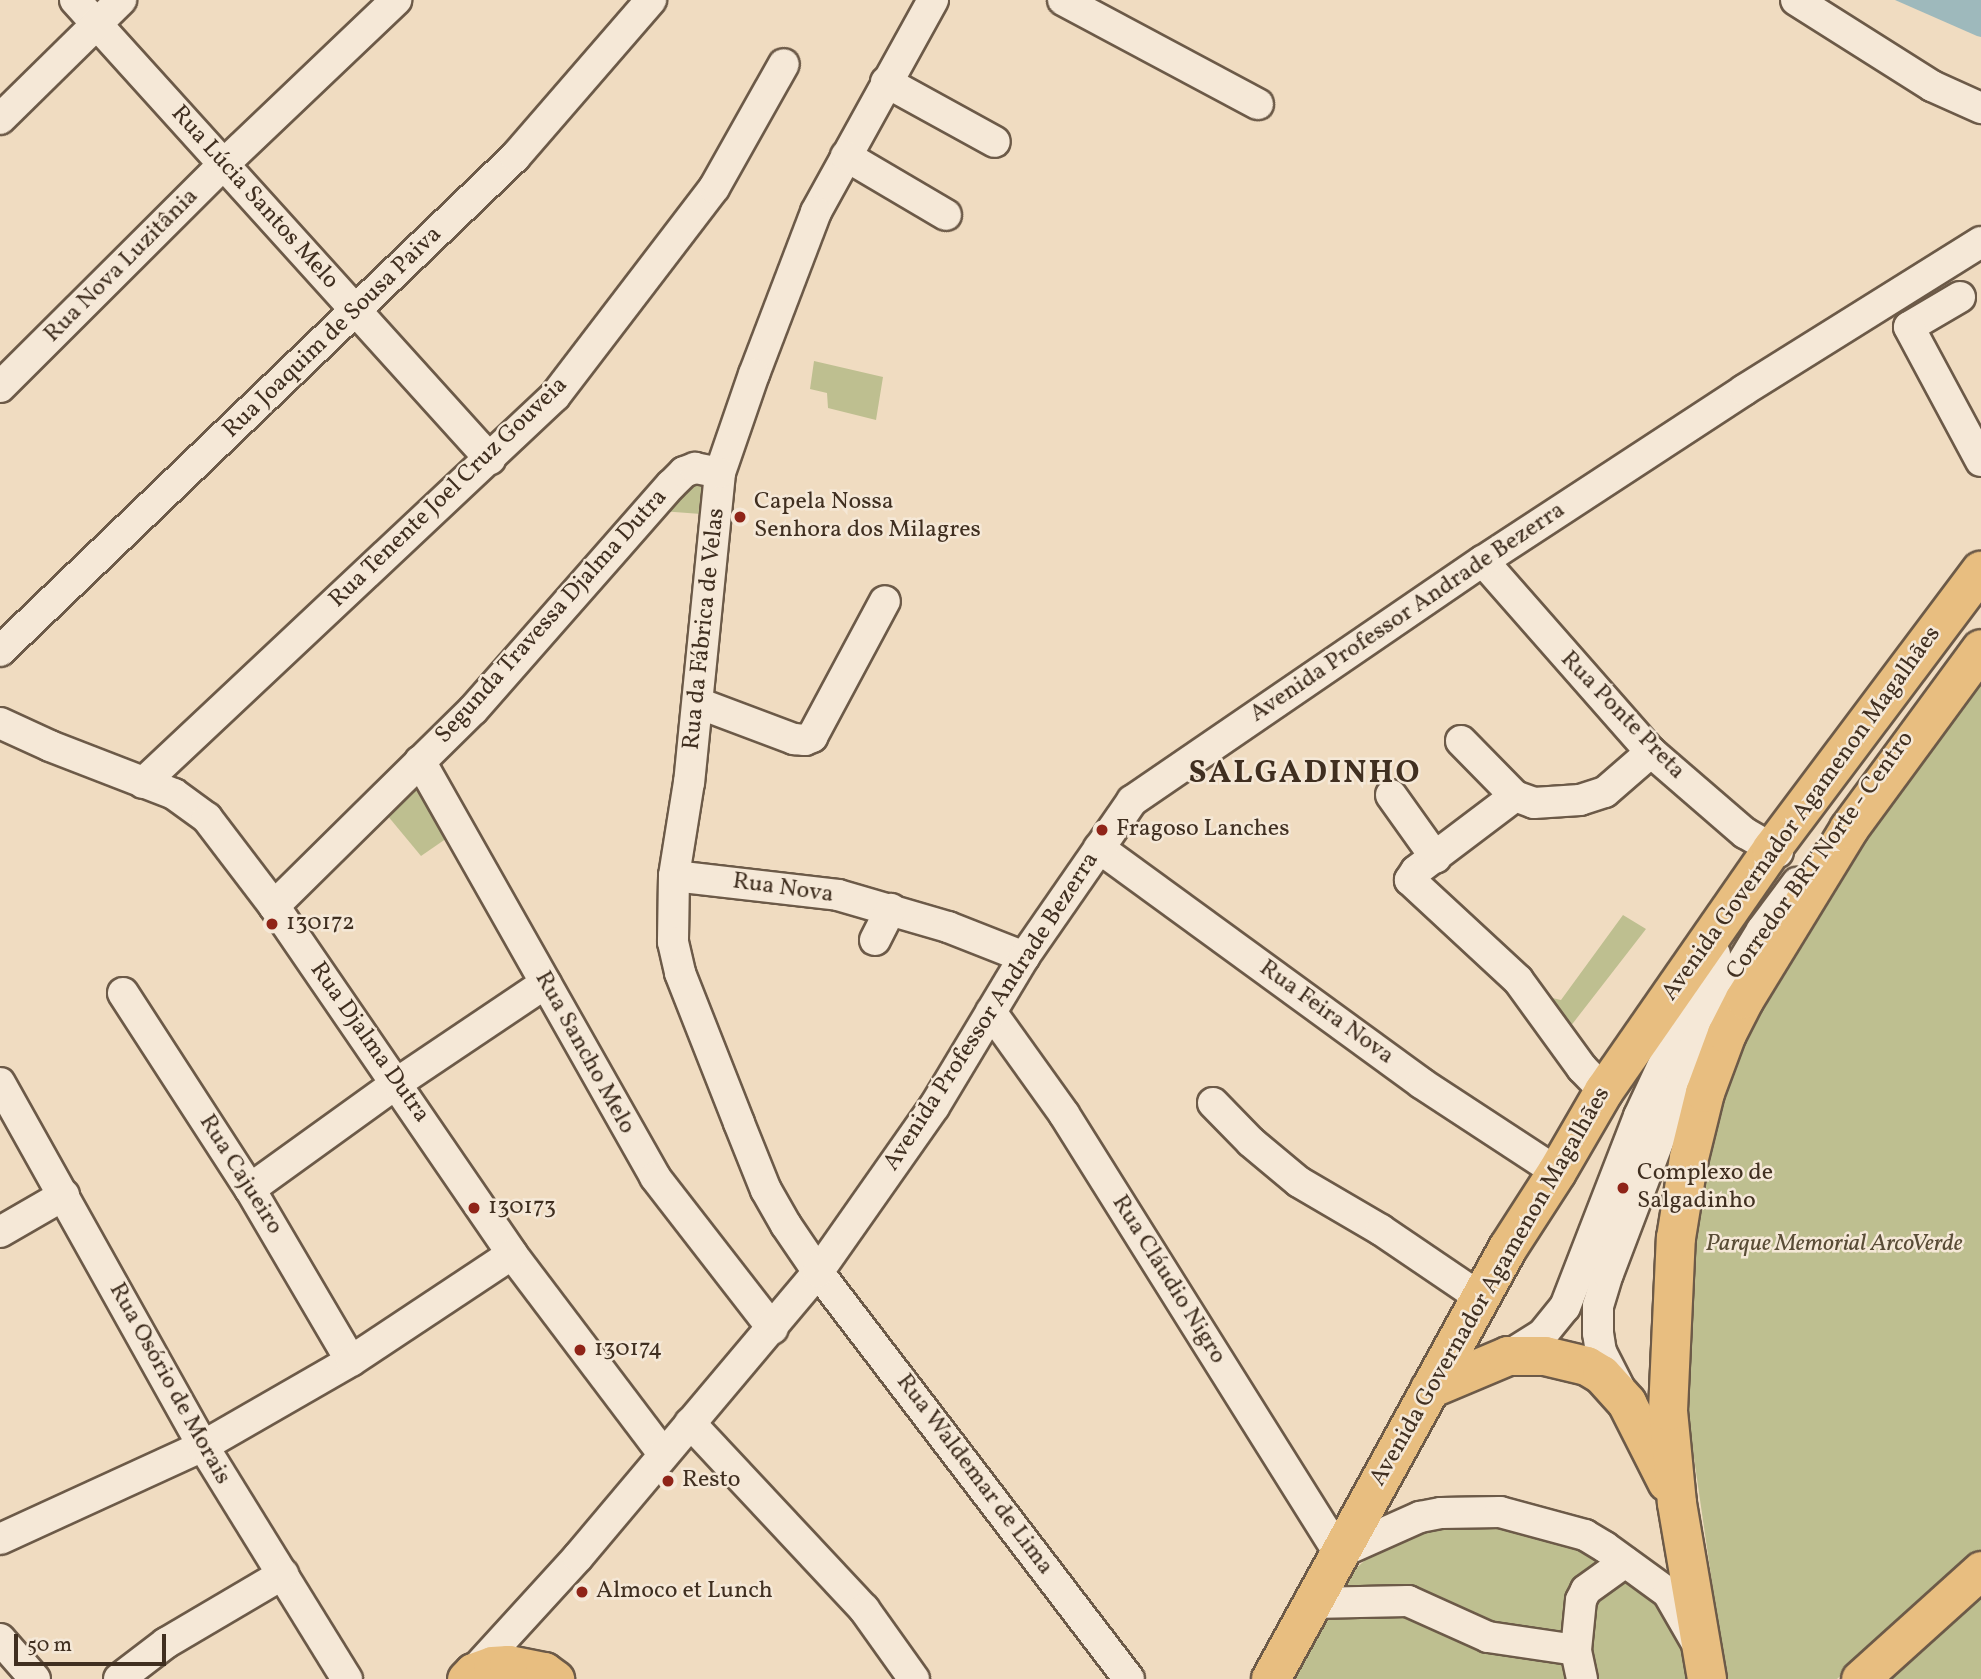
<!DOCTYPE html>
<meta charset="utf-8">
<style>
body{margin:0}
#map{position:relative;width:1981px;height:1679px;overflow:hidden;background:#f0dcc1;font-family:Vollkorn,serif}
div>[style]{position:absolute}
.green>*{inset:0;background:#bebf90}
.water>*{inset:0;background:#9eb9bc}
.roads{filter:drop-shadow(2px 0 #6c5a48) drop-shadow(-2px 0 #6c5a48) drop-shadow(0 2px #6c5a48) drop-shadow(0 -2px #6c5a48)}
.minor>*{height:30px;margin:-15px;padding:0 15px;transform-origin:15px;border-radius:15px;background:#f5e8d7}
.major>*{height:37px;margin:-18.5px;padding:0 18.5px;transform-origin:18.5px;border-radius:18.5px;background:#e8be80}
.highway>*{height:38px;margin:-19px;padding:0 19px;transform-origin:19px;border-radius:19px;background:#e8be80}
.dots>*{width:19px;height:19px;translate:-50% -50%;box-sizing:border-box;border:4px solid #f5e8d7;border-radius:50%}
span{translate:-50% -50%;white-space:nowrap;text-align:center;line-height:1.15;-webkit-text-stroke:5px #f5e8d7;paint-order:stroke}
.street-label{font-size:24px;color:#402f20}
.poi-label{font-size:24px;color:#402f20}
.left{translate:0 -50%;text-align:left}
.park-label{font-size:24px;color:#594c36;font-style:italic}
.district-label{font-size:32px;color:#402f20;font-weight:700;letter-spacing:2px}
.scale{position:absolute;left:14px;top:1634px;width:152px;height:32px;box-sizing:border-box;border:4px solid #402f20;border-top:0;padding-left:9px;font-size:21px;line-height:24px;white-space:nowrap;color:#402f20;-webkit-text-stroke:5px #f5e8d7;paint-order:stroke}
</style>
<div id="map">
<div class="green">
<div style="clip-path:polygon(814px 361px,883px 377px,876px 420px,828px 408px,827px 393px,810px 389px)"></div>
<div style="clip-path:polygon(701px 484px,701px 514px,661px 511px,673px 488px)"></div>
<div style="clip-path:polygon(1981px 661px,1981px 1557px,1837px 1679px,1726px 1679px,1688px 1417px,1684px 1321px,1714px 1054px)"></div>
<div style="clip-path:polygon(422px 781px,450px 836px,421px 856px,387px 815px)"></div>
<div style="clip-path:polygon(1623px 915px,1646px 929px,1563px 1036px,1548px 997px,1561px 1000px)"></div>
<div style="clip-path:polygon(1508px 1504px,1581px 1516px,1628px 1545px,1684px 1593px,1715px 1679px,1278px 1679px,1319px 1601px,1398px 1531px)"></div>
<div style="clip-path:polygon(1981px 1578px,1981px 1679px,1861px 1679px)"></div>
</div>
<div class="water">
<div style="clip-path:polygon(1895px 0,1981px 0,1981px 37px,1977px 36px)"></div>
</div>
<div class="roads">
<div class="minor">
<div style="left:75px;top:0;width:619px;rotate:47.88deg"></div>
<div style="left:933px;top:0;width:242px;rotate:118.9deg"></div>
<div style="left:816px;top:212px;width:173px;rotate:110.9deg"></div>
<div style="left:754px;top:374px;width:105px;rotate:109deg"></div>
<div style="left:720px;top:473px;width:311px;rotate:95.7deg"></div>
<div style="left:689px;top:782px;width:95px;rotate:99.1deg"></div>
<div style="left:674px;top:876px;width:66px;rotate:90.9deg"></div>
<div style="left:673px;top:942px;width:32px;rotate:77deg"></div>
<div style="left:680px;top:973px;width:161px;rotate:68.5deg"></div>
<div style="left:739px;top:1123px;width:72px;rotate:68.1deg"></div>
<div style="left:766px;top:1190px;width:40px;rotate:60.3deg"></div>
<div style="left:786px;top:1225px;width:57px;rotate:55.8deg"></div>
<div style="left:818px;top:1272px;width:512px;rotate:52.62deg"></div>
<div style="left:1063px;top:0;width:221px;rotate:28.1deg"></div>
<div style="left:1796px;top:0;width:161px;rotate:32.3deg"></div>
<div style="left:1932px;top:86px;width:54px;rotate:24.2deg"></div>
<div style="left:886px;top:82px;width:124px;rotate:28.8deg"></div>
<div style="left:0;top:119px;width:170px;rotate:-44.5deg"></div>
<div style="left:846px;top:156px;width:116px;rotate:30.5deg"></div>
<div style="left:1960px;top:297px;width:59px;rotate:149.5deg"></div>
<div style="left:1909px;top:327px;width:152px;rotate:61.8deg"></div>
<div style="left:0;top:387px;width:316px;rotate:-44.9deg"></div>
<div style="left:224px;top:164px;width:238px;rotate:-43.6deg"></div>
<div style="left:1483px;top:561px;width:254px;rotate:48.7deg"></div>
<div style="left:1651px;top:752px;width:124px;rotate:40.8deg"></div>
<div style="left:1745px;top:833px;width:38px;rotate:30deg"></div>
<div style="left:0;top:651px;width:714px;rotate:-43.81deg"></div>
<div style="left:515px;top:157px;width:208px;rotate:-49.1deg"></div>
<div style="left:698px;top:703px;width:103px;rotate:20.6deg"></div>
<div style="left:794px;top:739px;width:11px;rotate:5deg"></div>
<div style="left:805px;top:740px;width:8px;rotate:-23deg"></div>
<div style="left:812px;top:737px;width:154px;rotate:-61.8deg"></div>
<div style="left:0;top:723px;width:55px;rotate:24.7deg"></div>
<div style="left:50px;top:746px;width:133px;rotate:21.2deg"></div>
<div style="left:174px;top:794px;width:41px;rotate:36deg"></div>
<div style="left:207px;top:818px;width:111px;rotate:52.7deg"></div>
<div style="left:274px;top:906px;width:422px;rotate:55.6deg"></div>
<div style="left:512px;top:1254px;width:251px;rotate:52.9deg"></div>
<div style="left:1461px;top:741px;width:77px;rotate:45.5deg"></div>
<div style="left:1515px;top:796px;width:20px;rotate:20deg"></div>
<div style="left:1534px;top:803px;width:46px;rotate:-3.7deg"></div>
<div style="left:1580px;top:800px;width:26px;rotate:-18deg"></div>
<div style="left:1605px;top:792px;width:61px;rotate:-41deg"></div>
<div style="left:420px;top:761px;width:478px;rotate:60.5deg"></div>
<div style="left:655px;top:1177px;width:192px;rotate:52.2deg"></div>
<div style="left:143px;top:783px;width:565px;rotate:-43.21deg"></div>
<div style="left:555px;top:396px;width:262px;rotate:-52.6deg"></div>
<div style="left:714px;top:188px;width:142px;rotate:-60.6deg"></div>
<div style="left:1391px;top:795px;width:77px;rotate:54.5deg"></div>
<div style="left:1515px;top:796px;width:124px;rotate:142.9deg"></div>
<div style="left:1416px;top:871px;width:11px;rotate:124deg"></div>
<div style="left:1410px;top:880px;width:147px;rotate:42.8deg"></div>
<div style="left:1518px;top:980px;width:109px;rotate:54deg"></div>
<div style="left:1582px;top:1068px;width:32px;rotate:46deg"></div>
<div style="left:1099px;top:848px;width:399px;rotate:36.1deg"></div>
<div style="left:1421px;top:1083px;width:163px;rotate:33.2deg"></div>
<div style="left:674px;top:876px;width:165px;rotate:6.6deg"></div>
<div style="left:838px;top:895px;width:115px;rotate:16.2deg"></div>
<div style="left:948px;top:927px;width:82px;rotate:21.5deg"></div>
<div style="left:274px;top:906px;width:279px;rotate:-44.6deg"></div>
<div style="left:473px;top:710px;width:300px;rotate:-48.7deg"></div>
<div style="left:671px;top:485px;width:18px;rotate:-45deg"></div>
<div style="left:684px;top:472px;width:12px;rotate:-20deg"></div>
<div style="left:695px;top:468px;width:25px;rotate:11deg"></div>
<div style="left:875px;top:940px;width:35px;rotate:-63deg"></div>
<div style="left:123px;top:993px;width:234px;rotate:57.1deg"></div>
<div style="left:250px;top:1189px;width:199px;rotate:59.6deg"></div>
<div style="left:991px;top:1012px;width:125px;rotate:54.4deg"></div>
<div style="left:1064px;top:1114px;width:518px;rotate:57.94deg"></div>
<div style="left:1339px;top:1553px;width:89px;rotate:-24deg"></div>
<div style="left:1420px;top:1517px;width:21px;rotate:-11deg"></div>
<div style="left:1441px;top:1513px;width:59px;rotate:-1deg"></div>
<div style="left:1500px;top:1512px;width:88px;rotate:15.1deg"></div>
<div style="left:1585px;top:1535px;width:23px;rotate:31deg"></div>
<div style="left:1605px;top:1547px;width:78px;rotate:36.1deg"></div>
<div style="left:1668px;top:1593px;width:54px;rotate:60.1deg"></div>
<div style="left:0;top:1083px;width:416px;rotate:60.8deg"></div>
<div style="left:203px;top:1446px;width:274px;rotate:58.3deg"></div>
<div style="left:1213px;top:1103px;width:54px;rotate:45.7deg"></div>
<div style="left:1251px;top:1142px;width:62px;rotate:39.8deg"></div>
<div style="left:1299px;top:1182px;width:95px;rotate:30.3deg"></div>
<div style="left:1381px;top:1230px;width:121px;rotate:34.2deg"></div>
<div style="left:250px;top:1189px;width:181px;rotate:-35.8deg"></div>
<div style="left:397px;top:1083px;width:179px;rotate:-33.9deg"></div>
<div style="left:0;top:1232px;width:74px;rotate:-30deg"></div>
<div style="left:1508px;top:1356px;width:40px;rotate:-32deg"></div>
<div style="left:1542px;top:1335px;width:36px;rotate:-51deg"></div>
<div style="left:1565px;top:1307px;width:205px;rotate:-68.8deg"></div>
<div style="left:1639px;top:1116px;width:179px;rotate:-64.9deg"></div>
<div style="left:1619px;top:1387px;width:39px;rotate:-117deg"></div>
<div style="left:1601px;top:1352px;width:19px;rotate:-99deg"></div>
<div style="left:1598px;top:1333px;width:27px;rotate:-90deg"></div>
<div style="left:1598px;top:1306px;width:34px;rotate:-73deg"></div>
<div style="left:1608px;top:1274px;width:259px;rotate:-69.2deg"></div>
<div style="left:1700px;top:1032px;width:119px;rotate:-58.7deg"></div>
<div style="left:1762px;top:930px;width:59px;rotate:-53.3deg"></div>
<div style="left:690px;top:1423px;width:255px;rotate:46.9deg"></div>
<div style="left:864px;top:1609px;width:86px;rotate:54.5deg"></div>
<div style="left:0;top:1539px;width:223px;rotate:-24.6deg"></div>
<div style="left:203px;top:1446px;width:171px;rotate:-29.9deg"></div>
<div style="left:351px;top:1361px;width:193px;rotate:-33.6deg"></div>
<div style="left:1312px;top:1603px;width:96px;rotate:-1.2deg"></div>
<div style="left:1408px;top:1601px;width:88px;rotate:24.2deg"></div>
<div style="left:1488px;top:1637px;width:89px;rotate:8.4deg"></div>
<div style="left:0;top:1639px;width:53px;rotate:48.8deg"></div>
<div style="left:473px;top:1672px;width:156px;rotate:-47.6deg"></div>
<div style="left:578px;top:1557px;width:373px;rotate:-49.9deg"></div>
<div style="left:818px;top:1272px;width:202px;rotate:-54.9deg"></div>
<div style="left:934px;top:1107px;width:175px;rotate:-59deg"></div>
<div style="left:1024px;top:957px;width:190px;rotate:-55.3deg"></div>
<div style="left:1132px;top:801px;width:425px;rotate:-34.4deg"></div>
<div style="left:1483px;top:561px;width:312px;rotate:-33.2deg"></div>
<div style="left:1744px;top:390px;width:279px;rotate:-32deg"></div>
<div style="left:119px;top:1679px;width:59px;rotate:-37.5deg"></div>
<div style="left:166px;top:1643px;width:136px;rotate:-30.5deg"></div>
<div style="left:1582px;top:1679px;width:30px;rotate:-102deg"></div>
<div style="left:1576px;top:1650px;width:50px;rotate:-84.3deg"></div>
<div style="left:1581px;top:1600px;width:11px;rotate:-63deg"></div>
<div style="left:1586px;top:1590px;width:48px;rotate:-35.7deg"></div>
</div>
<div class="major">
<div style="left:466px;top:1679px;width:10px;rotate:-45deg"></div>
<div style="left:473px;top:1672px;width:20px;rotate:-20deg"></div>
<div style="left:492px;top:1665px;width:16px;rotate:-4deg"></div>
<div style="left:508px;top:1664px;width:37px;rotate:11deg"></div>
<div style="left:544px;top:1671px;width:14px;rotate:36deg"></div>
<div style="left:1860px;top:1679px;width:163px;rotate:-42deg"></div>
</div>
<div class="highway">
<div style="left:1430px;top:1389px;width:85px;rotate:-22.9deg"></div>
<div style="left:1508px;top:1356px;width:37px"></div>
<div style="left:1545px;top:1356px;width:43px;rotate:13.4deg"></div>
<div style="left:1587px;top:1366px;width:17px;rotate:31deg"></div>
<div style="left:1602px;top:1375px;width:38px;rotate:48deg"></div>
<div style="left:1627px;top:1403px;width:89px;rotate:63.1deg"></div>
<div style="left:1271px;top:1679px;width:492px;rotate:-61.2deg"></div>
<div style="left:1508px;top:1248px;width:90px;rotate:-57.2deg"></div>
<div style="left:1557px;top:1172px;width:94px;rotate:-59.9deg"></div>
<div style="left:1604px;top:1091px;width:295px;rotate:-55.2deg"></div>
<div style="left:1772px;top:849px;width:348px;rotate:-53.1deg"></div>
<div style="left:1707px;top:1679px;width:179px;rotate:-99.7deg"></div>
<div style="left:1677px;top:1503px;width:92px;rotate:-95.6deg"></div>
<div style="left:1668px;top:1411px;width:173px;rotate:-87.4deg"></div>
<div style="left:1676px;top:1238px;width:81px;rotate:-80.8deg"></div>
<div style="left:1689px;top:1158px;width:67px;rotate:-76.2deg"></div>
<div style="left:1705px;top:1093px;width:63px;rotate:-69.6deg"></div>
<div style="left:1727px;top:1034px;width:39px;rotate:-63deg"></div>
<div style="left:1745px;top:999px;width:199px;rotate:-58.5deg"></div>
<div style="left:1849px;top:829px;width:223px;rotate:-53.7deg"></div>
</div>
</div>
<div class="dots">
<div style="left:740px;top:517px;background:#8f2418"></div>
<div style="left:1102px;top:830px;background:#8f2418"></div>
<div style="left:272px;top:924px;background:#8f2418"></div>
<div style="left:1623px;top:1188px;background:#8f2418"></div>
<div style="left:474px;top:1208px;background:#8f2418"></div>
<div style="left:580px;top:1350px;background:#8f2418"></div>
<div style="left:668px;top:1481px;background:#8f2418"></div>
<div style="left:582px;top:1592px;background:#8f2418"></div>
</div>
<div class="street-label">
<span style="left:254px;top:198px;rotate:48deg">Rua Lúcia Santos Melo</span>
<span style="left:122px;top:266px;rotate:-45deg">Rua Nova Luzitânia</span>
<span style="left:333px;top:333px;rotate:-44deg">Rua Joaquim de Sousa Paiva</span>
<span style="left:449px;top:493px;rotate:-44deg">Rua Tenente Joel Cruz Gouveia</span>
<span style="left:1408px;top:613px;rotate:-34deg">Avenida Professor Andrade Bezerra</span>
<span style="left:552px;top:617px;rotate:-48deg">Segunda Travessa Djalma Dutra</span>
<span style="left:705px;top:629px;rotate:-84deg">Rua da Fábrica de Velas</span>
<span style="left:1622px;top:716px;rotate:46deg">Rua Ponte Preta</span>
<span style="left:1802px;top:814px;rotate:-54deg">Avenida Governador Agamenon Magalhães</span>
<span style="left:1821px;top:856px;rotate:-54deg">Corredor BRT Norte - Centro</span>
<span style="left:783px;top:889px;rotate:8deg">Rua Nova</span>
<span style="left:992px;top:1012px;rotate:-57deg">Avenida Professor Andrade Bezerra</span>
<span style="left:1326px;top:1013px;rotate:36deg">Rua Feira Nova</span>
<span style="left:369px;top:1043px;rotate:55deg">Rua Djalma Dutra</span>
<span style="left:584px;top:1053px;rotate:61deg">Rua Sancho Melo</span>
<span style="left:240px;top:1175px;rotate:58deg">Rua Cajueiro</span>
<span style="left:1168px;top:1280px;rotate:58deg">Rua Cláudio Nigro</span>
<span style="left:1491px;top:1287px;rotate:-60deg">Avenida Governador Agamenon Magalhães</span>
<span style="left:169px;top:1384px;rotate:61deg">Rua Osório de Morais</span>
<span style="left:974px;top:1475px;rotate:53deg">Rua Waldemar de Lima</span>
</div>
<div class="poi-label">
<span class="left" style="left:754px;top:517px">Capela Nossa<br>Senhora dos Milagres</span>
<span class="left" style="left:1116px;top:830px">Fragoso Lanches</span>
<span class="left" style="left:286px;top:924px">130172</span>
<span class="left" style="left:1637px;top:1188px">Complexo de<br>Salgadinho</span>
<span class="left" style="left:488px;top:1208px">130173</span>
<span class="left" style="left:594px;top:1350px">130174</span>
<span class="left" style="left:682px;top:1481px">Resto</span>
<span class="left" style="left:596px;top:1592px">Almoco et Lunch</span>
</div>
<div class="park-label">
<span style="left:1834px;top:1245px">Parque Memorial ArcoVerde</span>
</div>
<div class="district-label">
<span style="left:1305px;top:774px">SALGADINHO</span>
</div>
<div class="scale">50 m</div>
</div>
